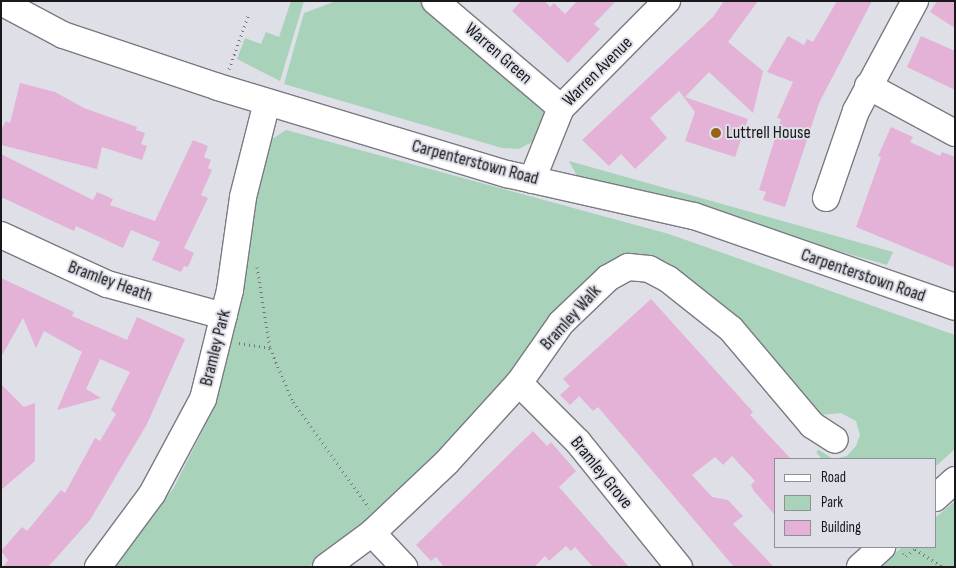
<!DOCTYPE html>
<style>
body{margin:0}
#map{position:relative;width:956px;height:568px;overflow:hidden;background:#dedfe7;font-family:"Sofia Sans Condensed",sans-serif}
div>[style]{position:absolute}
.green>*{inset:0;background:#a8d3ba}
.building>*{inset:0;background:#e4b2d6}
.path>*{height:3px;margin-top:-1.5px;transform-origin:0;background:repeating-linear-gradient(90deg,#737479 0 1px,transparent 0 5px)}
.roads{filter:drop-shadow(1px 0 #7a7a82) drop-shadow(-1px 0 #7a7a82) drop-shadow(0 1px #7a7a82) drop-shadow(0 -1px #7a7a82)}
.minor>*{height:26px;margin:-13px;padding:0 13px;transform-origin:13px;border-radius:13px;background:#fff}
.dots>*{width:14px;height:14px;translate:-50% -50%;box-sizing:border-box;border:2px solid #dedfe7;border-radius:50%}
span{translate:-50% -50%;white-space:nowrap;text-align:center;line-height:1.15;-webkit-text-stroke:4px #dedfe7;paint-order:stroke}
.street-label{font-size:18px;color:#19191c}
.poi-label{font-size:18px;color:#19191c}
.left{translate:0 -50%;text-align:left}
.frame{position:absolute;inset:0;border:2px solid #19191c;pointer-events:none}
.legend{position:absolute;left:774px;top:458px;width:162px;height:90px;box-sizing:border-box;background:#dedfe7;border:1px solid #8f9096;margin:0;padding:6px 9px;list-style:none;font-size:15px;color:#19191c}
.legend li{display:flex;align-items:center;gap:10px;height:25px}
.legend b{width:25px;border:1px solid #8f9096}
</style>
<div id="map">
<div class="green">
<div style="clip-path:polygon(291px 1px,304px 1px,280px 81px,237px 59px,245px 38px,261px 44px,266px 32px,279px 37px)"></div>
<div style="clip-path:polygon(336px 1px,423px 1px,547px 108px,534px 141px,519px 149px,502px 148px,284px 84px,304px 13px)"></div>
<div style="clip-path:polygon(286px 130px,669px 234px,955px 335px,955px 449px,935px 467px,935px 459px,822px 459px,816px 452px,819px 450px,833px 459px,847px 456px,856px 446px,860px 435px,856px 421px,841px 413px,820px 415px,643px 256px,513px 373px,414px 482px,309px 567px,112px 567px,173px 489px,216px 404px,266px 143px)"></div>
<div style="clip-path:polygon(569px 161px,893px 252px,887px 265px,577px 176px)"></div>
<div style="clip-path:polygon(955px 501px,955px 567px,879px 567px,902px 547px,935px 547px,935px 518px)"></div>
</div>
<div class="building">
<div style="clip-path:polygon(521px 1px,545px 1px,550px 7px,554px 3px,565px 14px,577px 1px,616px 1px,594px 24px,600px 29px,568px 63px,512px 11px)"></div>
<div style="clip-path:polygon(724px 1px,758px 1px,728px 42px,763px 71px,753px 113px,709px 72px,685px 97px,748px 119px,735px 157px,685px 141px,695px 112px,679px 91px,650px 118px,667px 138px,635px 169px,621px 154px,609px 166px,582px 140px,713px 17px)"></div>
<div style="clip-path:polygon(837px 1px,872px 1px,819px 103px,785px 207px,763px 200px,766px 192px,759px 190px,781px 119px,777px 118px,793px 82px,767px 72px,788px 36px,804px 45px,807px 39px,813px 42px)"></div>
<div style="clip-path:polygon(937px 1px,955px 1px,955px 28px,930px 12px)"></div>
<div style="clip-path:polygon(921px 36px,955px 51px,955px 90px,907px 67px)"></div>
<div style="clip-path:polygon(20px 83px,55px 92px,84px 108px,137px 127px,136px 130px,145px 133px,141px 144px,147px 146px,142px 160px,102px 147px,97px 169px,1px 145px,1px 130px,6px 121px,10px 123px)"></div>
<div style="clip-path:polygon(891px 127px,913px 137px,910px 142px,940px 156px,942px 152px,955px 157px,955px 268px,856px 227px,881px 157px,878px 156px)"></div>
<div style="clip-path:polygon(193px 140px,208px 146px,204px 157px,211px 160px,208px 168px,212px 170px,201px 195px,208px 198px,184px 248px,194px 253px,188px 267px,184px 266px,181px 272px,152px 260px,160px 242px,131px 230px,123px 248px,76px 226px,74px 231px,1px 197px,1px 154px,93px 200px,97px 192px,113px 199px,110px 205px,155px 221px)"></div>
<div style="clip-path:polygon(1px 278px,74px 312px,72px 316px,127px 340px,137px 317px,185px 339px,147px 424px,90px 520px,48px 567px,3px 567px,8px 560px,1px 551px,22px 527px,27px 531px,61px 490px,65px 493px,95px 438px,100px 441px,116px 414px,111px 410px,130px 372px,100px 359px,86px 389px,101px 398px,57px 410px,82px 352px,44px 331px,36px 348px,23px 318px,1px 357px)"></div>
<div style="clip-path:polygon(651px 299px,753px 412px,750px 415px,791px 459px,775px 459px,775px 515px,754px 491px,751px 485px,755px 481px,732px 456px,723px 465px,715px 457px,692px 475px,712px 497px,728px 500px,743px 516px,733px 524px,774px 567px,734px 567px,598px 407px,593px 411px,579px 396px,570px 405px,560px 395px,570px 386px,563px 379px)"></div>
<div style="clip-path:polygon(1px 384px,24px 407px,35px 403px,35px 461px,1px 490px)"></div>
<div style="clip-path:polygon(533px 431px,547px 446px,551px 442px,576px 471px,559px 487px,629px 567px,593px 567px,575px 547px,571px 551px,566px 546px,549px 561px,545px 556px,534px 567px,444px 567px,436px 557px,431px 561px,416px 545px)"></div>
</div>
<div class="path">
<div style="left:229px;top:69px;width:59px;rotate:-70.3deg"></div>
<div style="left:257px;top:267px;width:82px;rotate:80.9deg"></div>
<div style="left:270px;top:348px;width:59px;rotate:66.9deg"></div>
<div style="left:293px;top:402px;width:130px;rotate:54.1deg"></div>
<div style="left:239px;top:343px;width:31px;rotate:9deg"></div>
<div style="left:903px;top:553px;width:4px;rotate:45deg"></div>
<div style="left:906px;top:556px;width:11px;rotate:-38deg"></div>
<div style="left:915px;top:549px;width:33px;rotate:33deg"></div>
</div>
<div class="roads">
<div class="minor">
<div style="left:435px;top:1px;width:165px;rotate:40.3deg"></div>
<div style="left:1px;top:2px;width:70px;rotate:28deg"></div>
<div style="left:63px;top:35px;width:163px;rotate:18.5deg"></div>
<div style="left:218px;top:87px;width:302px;rotate:16.8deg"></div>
<div style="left:507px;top:174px;width:192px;rotate:12.7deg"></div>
<div style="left:694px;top:216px;width:276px;rotate:19.2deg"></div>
<div style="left:868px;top:86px;width:99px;rotate:28.4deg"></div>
<div style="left:532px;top:180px;width:78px;rotate:-68.1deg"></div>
<div style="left:561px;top:108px;width:151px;rotate:-45.3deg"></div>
<div style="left:826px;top:198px;width:92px;rotate:-71deg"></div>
<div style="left:856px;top:111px;width:125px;rotate:-61.8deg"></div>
<div style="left:1px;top:235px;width:117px;rotate:24.8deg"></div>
<div style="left:107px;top:284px;width:121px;rotate:15.3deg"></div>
<div style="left:519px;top:383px;width:83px;rotate:45deg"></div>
<div style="left:578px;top:442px;width:161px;rotate:51.1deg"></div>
<div style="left:935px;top:498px;width:27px;rotate:-42deg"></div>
<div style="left:372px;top:533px;width:47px;rotate:46.7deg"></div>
<div style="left:98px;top:567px;width:91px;rotate:-53.5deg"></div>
<div style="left:152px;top:494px;width:108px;rotate:-61.8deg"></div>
<div style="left:203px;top:399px;width:112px;rotate:-76.1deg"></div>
<div style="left:230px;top:290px;width:94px;rotate:-82deg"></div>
<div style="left:243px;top:197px;width:98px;rotate:-75.8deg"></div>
<div style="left:326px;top:567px;width:57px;rotate:-36.5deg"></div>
<div style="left:372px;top:533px;width:103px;rotate:-43.4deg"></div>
<div style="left:447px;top:462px;width:107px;rotate:-47.7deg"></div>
<div style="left:519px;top:383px;width:73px;rotate:-55deg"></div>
<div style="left:561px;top:323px;width:65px;rotate:-43.8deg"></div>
<div style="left:608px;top:278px;width:23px;rotate:-29deg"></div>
<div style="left:628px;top:267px;width:21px;rotate:5deg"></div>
<div style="left:649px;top:269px;width:21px;rotate:28deg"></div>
<div style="left:668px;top:279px;width:80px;rotate:38.4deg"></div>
<div style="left:731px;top:329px;width:126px;rotate:49.8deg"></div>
<div style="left:812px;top:425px;width:27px;rotate:33deg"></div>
<div style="left:860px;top:567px;width:30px;rotate:-42deg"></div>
</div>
</div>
<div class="dots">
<div style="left:716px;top:133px;background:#966317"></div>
</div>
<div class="street-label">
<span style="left:498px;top:54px;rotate:41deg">Warren Green</span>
<span style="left:598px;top:72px;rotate:-45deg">Warren Avenue</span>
<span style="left:475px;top:163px;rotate:15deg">Carpenterstown Road</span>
<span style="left:863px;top:276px;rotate:19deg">Carpenterstown Road</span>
<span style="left:110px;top:282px;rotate:20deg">Bramley Heath</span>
<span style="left:571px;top:318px;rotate:-48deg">Bramley Walk</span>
<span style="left:216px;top:348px;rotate:-76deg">Bramley Park</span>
<span style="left:601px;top:473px;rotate:51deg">Bramley Grove</span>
</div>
<div class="poi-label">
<span class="left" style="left:726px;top:133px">Luttrell House</span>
</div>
<div class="frame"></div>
<ul class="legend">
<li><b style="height:6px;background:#fff"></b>Road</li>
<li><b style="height:14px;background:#a8d3ba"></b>Park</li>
<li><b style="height:14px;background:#e4b2d6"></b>Building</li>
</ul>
</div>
